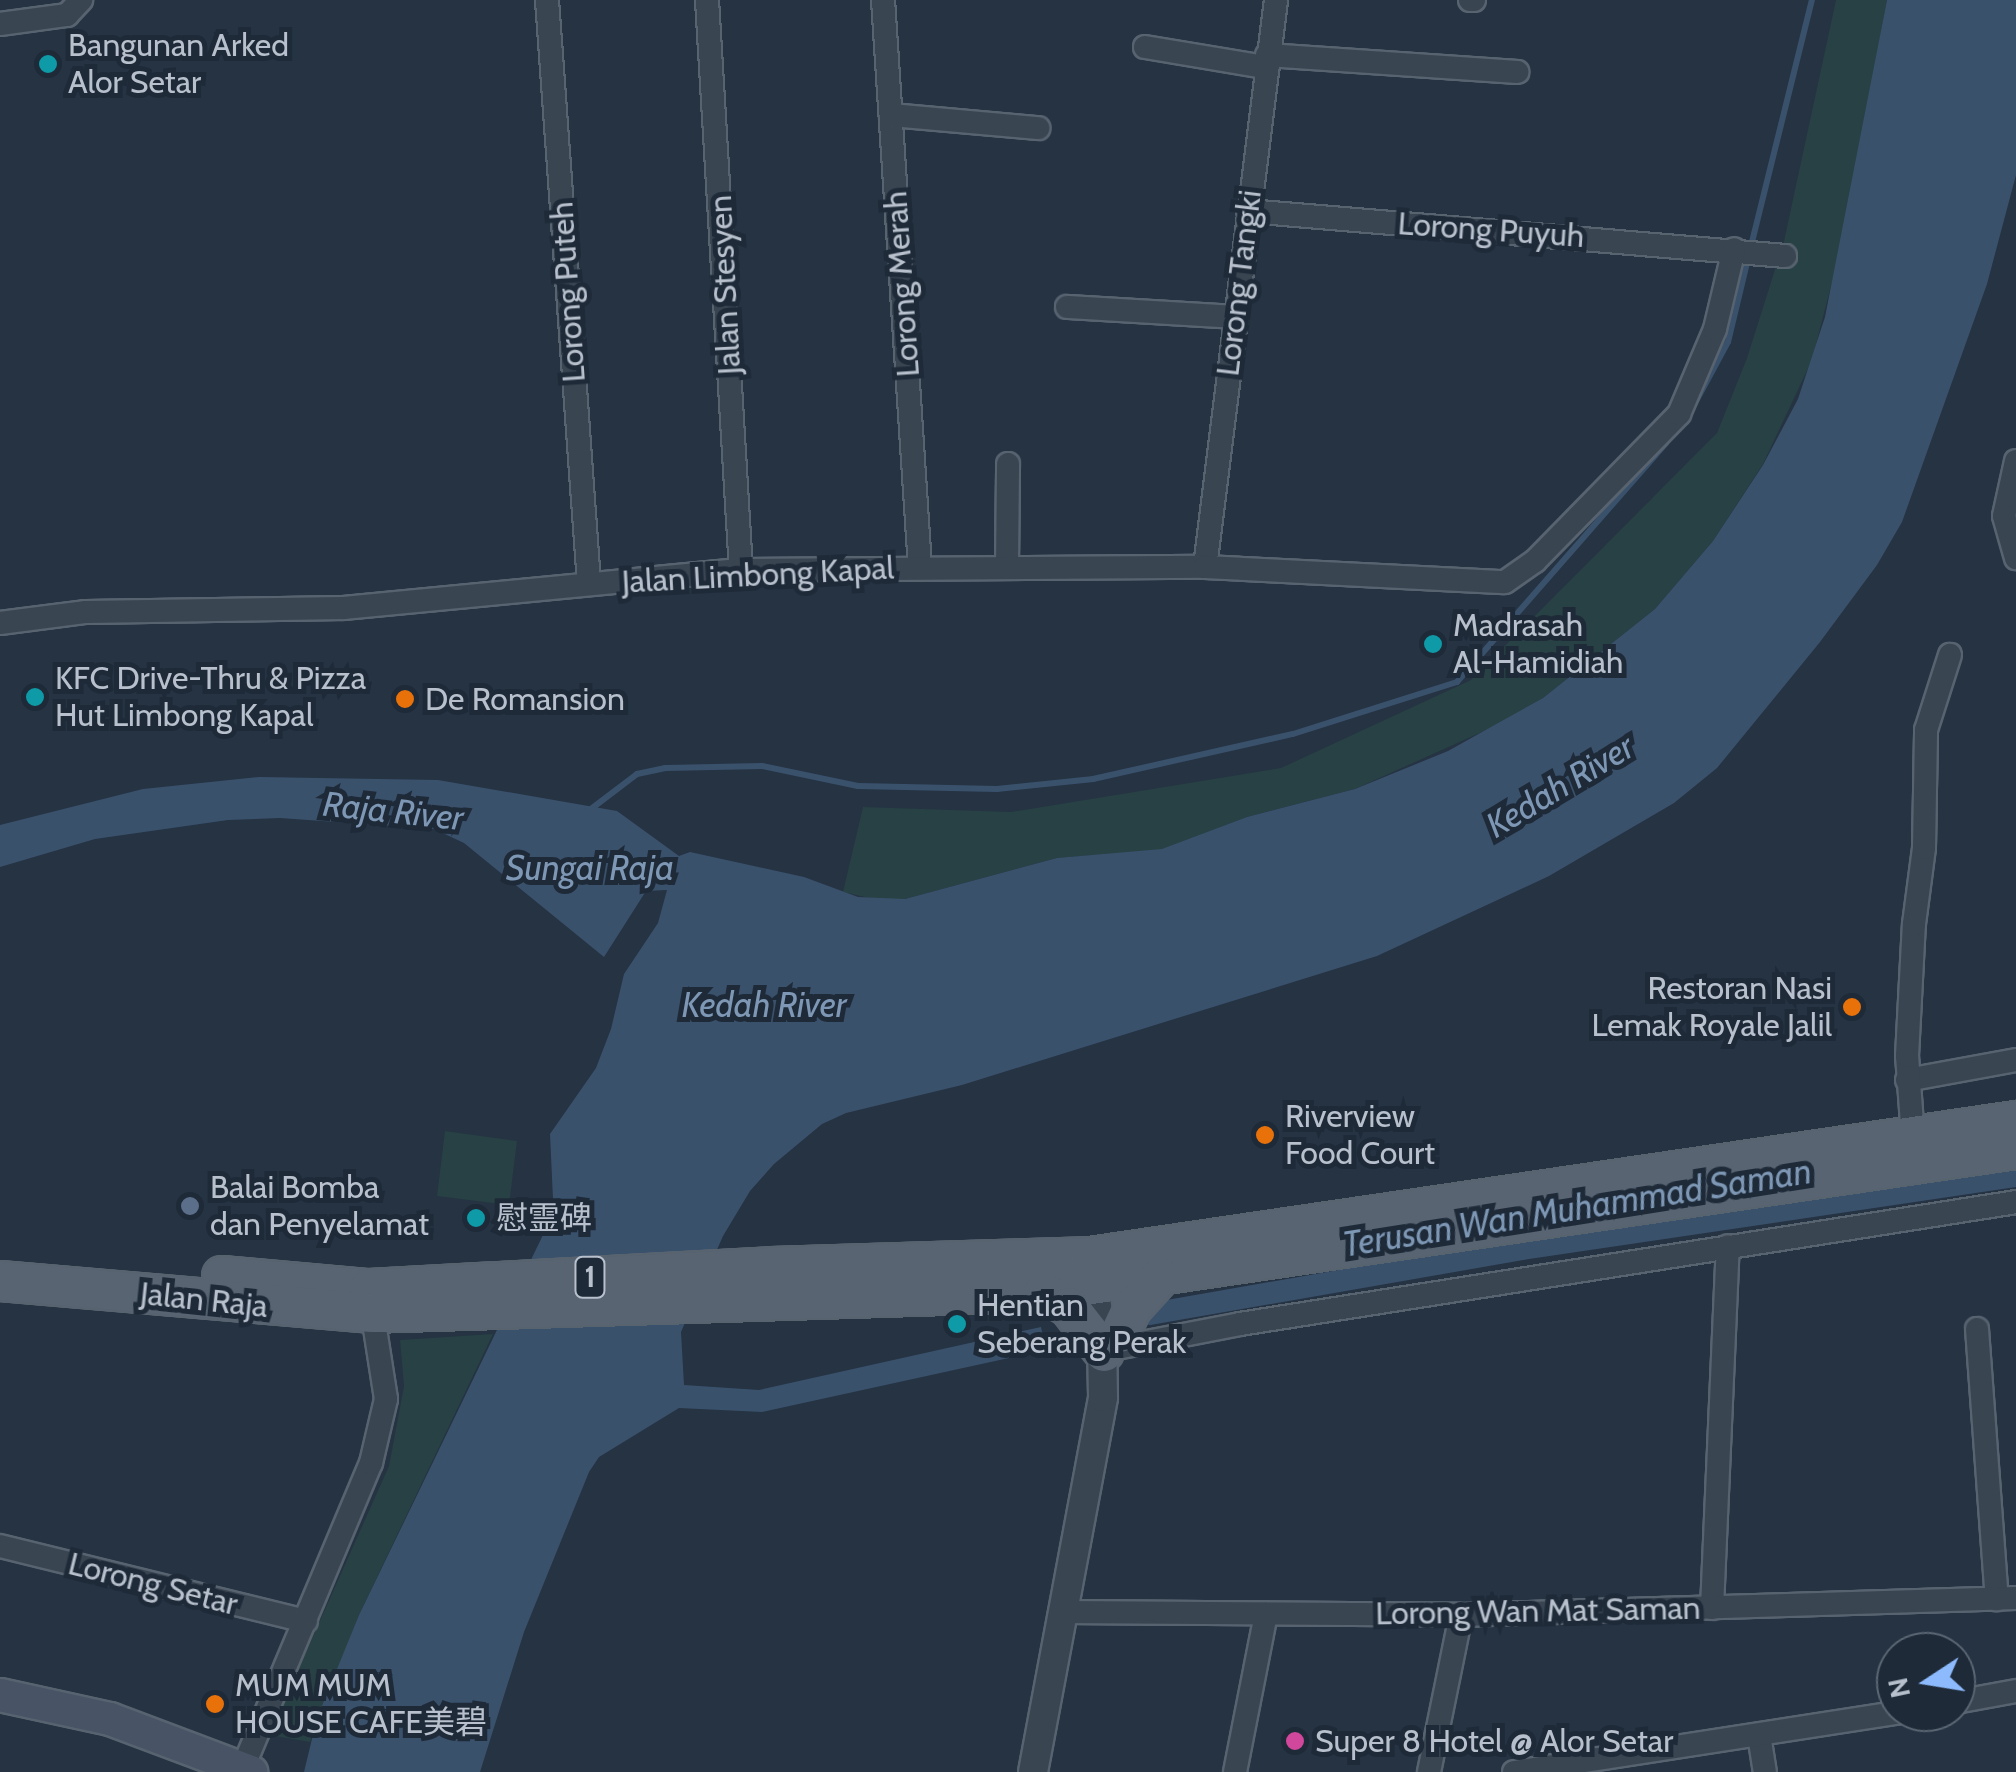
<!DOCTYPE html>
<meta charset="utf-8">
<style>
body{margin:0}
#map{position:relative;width:2016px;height:1772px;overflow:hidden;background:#253343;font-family:Cabin,"Noto Sans SC",sans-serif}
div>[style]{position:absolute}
.green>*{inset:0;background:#274144}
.water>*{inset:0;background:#3a516c}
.stream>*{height:6px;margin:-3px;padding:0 3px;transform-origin:3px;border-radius:3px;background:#3a516c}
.canal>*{height:22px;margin:-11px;padding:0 11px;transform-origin:11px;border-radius:11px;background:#3a516c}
.roads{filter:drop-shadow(2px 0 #586370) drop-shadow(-2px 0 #586370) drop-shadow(0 2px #586370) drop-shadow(0 -2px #586370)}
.minor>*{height:22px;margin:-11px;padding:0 11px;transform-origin:11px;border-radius:11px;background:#3a4552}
.tertiary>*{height:28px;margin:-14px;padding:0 14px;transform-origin:14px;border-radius:14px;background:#3a4552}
.secondary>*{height:32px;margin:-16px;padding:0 16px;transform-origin:16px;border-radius:16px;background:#485466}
.primary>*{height:38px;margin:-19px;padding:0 19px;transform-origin:19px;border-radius:19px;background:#586472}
.dots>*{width:28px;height:28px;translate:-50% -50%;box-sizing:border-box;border:5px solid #1e2a38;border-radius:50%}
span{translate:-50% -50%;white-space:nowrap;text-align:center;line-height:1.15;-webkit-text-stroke:10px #1e2a38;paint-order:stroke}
.shield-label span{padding:2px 8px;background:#1e2a38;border:2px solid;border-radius:8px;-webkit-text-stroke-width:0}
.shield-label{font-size:30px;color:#b7c0cc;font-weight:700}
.poi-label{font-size:32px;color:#b7c0cc}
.left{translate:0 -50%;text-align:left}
.right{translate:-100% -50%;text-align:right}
.street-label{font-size:32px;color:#b7c0cc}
.water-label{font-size:35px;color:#7d97b4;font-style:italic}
.north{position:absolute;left:1876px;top:1632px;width:100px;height:100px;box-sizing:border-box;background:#1e2a38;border:2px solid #5b6673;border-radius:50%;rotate:258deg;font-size:28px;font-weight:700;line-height:40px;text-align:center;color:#b7c0cc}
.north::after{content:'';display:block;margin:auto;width:35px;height:45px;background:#8cbafc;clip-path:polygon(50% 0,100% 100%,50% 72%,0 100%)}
</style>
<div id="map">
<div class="green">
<div style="clip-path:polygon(1836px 0,1887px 0,1841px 247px,1812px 360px,1763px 464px,1713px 541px,1655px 609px,1543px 698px,1493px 727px,1355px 789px,1247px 817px,1162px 850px,1057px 858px,905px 899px,878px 900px,843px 892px,863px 807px,1011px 812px,1281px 768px,1471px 680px,1717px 433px,1747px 358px,1784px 241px)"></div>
<div style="clip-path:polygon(445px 1131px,517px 1141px,509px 1205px,437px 1196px)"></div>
<div style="clip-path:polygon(493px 1334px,359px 1615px,310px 1742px,269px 1735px,389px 1466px,404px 1386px,400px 1340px)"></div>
</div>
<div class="water">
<div style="clip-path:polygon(1887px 0,2016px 0,2016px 175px,1987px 284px,1902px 522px,1877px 565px,1820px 642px,1717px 768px,1674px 803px,1549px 876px,1377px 956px,962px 1085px,846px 1113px,822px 1124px,774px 1164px,750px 1191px,723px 1236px,681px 1332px,684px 1385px,759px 1390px,1041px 1327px,1046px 1350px,762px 1412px,679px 1408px,599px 1457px,589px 1472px,524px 1632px,480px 1772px,304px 1772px,317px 1718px,359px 1615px,542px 1237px,553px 1199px,550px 1134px,596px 1068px,611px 1029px,624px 974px,658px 923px,667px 890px,646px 891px,604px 957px,464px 843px,434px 829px,280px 818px,228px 820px,95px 839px,0 867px,0 825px,143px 789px,259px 777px,438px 780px,617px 811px,679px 856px,690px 852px,804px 877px,858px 897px,905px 899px,1057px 858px,1162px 849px,1247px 817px,1355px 789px,1448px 751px,1543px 698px,1655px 609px,1713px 541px,1763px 465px,1798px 399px,1825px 317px)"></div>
</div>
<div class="stream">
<div style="left:1751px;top:246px;width:253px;rotate:-76.1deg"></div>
<div style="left:1687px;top:418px;width:86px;rotate:-61.7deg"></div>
<div style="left:1728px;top:342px;width:85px;rotate:-76.5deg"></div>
<div style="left:587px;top:812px;width:63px;rotate:-37.2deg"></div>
<div style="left:637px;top:774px;width:29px;rotate:-12deg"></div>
<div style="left:665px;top:768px;width:97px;rotate:-1.2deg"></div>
<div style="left:762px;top:766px;width:98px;rotate:11.8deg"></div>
<div style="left:858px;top:786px;width:139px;rotate:1.2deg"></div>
<div style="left:997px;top:789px;width:97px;rotate:-5.9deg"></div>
<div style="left:1093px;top:779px;width:205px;rotate:-12.7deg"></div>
<div style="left:1293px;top:734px;width:172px;rotate:-17.6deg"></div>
<div style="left:1457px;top:682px;width:317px;rotate:-48.8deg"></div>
</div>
<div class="canal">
<div style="left:1150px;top:1314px;width:377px;rotate:-9.9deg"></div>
<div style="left:1521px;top:1249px;width:500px;rotate:-8.39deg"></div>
</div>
<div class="roads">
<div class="minor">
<div style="left:547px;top:0;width:585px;rotate:85.88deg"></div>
<div style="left:707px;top:0;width:571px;rotate:86.59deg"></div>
<div style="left:883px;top:0;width:568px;rotate:86.27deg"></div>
<div style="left:1470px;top:0;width:4px"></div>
<div style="left:0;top:24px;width:68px;rotate:-7.7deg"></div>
<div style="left:67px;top:15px;width:21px;rotate:-47deg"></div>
<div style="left:1145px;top:47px;width:122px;rotate:9.5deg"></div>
<div style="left:1267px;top:55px;width:251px;rotate:3.9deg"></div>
<div style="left:891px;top:115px;width:148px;rotate:5.1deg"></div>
<div style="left:1248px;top:211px;width:539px;rotate:4.79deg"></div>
<div style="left:1067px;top:307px;width:167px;rotate:3.4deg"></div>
<div style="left:2016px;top:461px;width:56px;rotate:102.3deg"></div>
<div style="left:2004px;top:516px;width:44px;rotate:74.1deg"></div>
<div style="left:1007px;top:566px;width:102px;rotate:-89.4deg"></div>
<div style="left:1205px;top:567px;width:571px;rotate:-82.86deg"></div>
<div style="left:0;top:623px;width:87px;rotate:-7.3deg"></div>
<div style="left:86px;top:612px;width:258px;rotate:-0.9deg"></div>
<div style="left:344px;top:608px;width:399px;rotate:-5.5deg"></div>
<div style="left:741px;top:570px;width:464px;rotate:-0.4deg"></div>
<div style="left:1205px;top:567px;width:300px;rotate:2.9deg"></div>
<div style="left:1505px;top:582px;width:37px;rotate:-35deg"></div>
<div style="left:1535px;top:561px;width:206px;rotate:-45.6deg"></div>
<div style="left:1679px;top:414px;width:92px;rotate:-67deg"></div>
<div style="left:1715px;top:329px;width:82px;rotate:-76.6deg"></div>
<div style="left:1907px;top:1080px;width:111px;rotate:-10.4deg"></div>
<div style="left:1913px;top:1137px;width:81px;rotate:-94.2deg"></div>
<div style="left:1907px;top:1056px;width:132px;rotate:-87deg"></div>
<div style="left:1914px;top:924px;width:77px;rotate:-82.5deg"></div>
<div style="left:1924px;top:848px;width:118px;rotate:-89deg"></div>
<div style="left:1926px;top:730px;width:79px;rotate:-72.3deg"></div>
<div style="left:1977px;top:1329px;width:271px;rotate:85.8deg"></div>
<div style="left:1121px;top:1347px;width:121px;rotate:-10.9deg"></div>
<div style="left:1240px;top:1324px;width:786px;rotate:-8.93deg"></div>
<div style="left:0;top:1546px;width:315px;rotate:13.8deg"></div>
<div style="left:1712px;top:1608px;width:362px;rotate:-87.5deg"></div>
<div style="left:1061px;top:1612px;width:400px;rotate:0.4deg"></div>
<div style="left:1461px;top:1615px;width:555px;rotate:-1.75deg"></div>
<div style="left:1956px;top:1702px;width:61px;rotate:-10.4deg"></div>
<div style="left:1759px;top:1735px;width:37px;rotate:81deg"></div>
<div style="left:241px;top:1772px;width:335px;rotate:-67.2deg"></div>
<div style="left:371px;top:1463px;width:66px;rotate:-76.8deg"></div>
<div style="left:386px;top:1399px;width:97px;rotate:-98.9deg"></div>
<div style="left:1235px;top:1772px;width:161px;rotate:-78.9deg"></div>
<div style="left:1429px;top:1772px;width:160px;rotate:-78.5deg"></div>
<div style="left:1514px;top:1772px;width:393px;rotate:-8.8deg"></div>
</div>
<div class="tertiary">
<div style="left:1033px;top:1772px;width:381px;rotate:-79.4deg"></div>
<div style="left:1103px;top:1397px;width:59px;rotate:-91deg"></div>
<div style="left:1102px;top:1338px;width:73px;rotate:-98.7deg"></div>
</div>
<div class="secondary">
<div style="left:0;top:1695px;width:113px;rotate:12.3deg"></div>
<div style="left:110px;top:1719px;width:151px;rotate:20.6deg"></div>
</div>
<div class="primary">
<div style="left:222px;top:1276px;width:148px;rotate:5.1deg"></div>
<div style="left:369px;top:1289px;width:406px;rotate:-3.1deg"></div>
<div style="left:774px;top:1267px;width:316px;rotate:-1.8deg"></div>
<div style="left:1090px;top:1257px;width:936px;rotate:-8.36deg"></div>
<div style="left:0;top:1281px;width:374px;rotate:4.9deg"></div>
<div style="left:373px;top:1313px;width:671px;rotate:-1.79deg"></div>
<div style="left:1044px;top:1292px;width:982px;rotate:-8.37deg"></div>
<div style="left:1044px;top:1292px;width:29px;rotate:31deg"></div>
<div style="left:1069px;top:1307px;width:57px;rotate:52.1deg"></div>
<div style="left:1120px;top:1333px;width:26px;rotate:-65deg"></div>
<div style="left:1131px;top:1309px;width:43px;rotate:-47.8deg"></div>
</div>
</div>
<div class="dots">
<div style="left:48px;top:64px;background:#0f9aa8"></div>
<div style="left:1433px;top:644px;background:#0f9aa8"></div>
<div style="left:35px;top:697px;background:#0f9aa8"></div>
<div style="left:405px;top:699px;background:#e8710a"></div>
<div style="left:1852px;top:1007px;background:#e8710a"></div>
<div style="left:1265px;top:1135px;background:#e8710a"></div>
<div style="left:190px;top:1206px;background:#5c6f8a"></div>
<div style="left:476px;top:1218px;background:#0f9aa8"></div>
<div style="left:957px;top:1324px;background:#0f9aa8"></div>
<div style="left:215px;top:1704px;background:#e8710a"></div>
<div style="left:1295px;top:1741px;background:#d1479c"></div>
</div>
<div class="shield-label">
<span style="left:590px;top:1277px">1</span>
</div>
<div class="poi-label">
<span class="left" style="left:68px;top:64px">Bangunan Arked<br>Alor Setar</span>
<span class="left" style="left:1453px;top:644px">Madrasah<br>Al-Hamidiah</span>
<span class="left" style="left:55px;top:697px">KFC Drive-Thru &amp; Pizza<br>Hut Limbong Kapal</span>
<span class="left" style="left:425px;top:699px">De Romansion</span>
<span class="right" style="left:1832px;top:1007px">Restoran Nasi<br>Lemak Royale Jalil</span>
<span class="left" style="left:1285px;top:1135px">Riverview<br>Food Court</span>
<span class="left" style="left:210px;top:1206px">Balai Bomba<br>dan Penyelamat</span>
<span class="left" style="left:496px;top:1218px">慰霊碑</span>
<span class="left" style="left:977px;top:1324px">Hentian<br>Seberang Perak</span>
<span class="left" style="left:235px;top:1704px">MUM MUM<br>HOUSE CAFE美碧</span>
<span class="left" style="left:1315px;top:1741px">Super 8 Hotel @ Alor Setar</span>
</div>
<div class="street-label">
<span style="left:1491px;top:230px;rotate:4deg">Lorong Puyuh</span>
<span style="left:1239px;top:283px;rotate:-83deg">Lorong Tangki</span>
<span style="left:902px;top:284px;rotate:-94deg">Lorong Merah</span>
<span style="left:725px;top:285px;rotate:-93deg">Jalan Stesyen</span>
<span style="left:568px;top:292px;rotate:-94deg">Lorong Puteh</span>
<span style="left:758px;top:575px;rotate:-3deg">Jalan Limbong Kapal</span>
<span style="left:204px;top:1300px;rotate:6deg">Jalan Raja</span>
<span style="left:153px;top:1584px;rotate:14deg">Lorong Setar</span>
<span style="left:1538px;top:1611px;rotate:-1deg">Lorong Wan Mat Saman</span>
</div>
<div class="water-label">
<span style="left:1560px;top:786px;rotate:-31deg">Kedah River</span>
<span style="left:393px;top:811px;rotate:6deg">Raja River</span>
<span style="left:590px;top:868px">Sungai Raja</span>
<span style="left:764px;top:1005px">Kedah River</span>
<span style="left:1577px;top:1208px;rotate:-9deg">Terusan Wan Muhammad Saman</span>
</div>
<div class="north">N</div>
</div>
